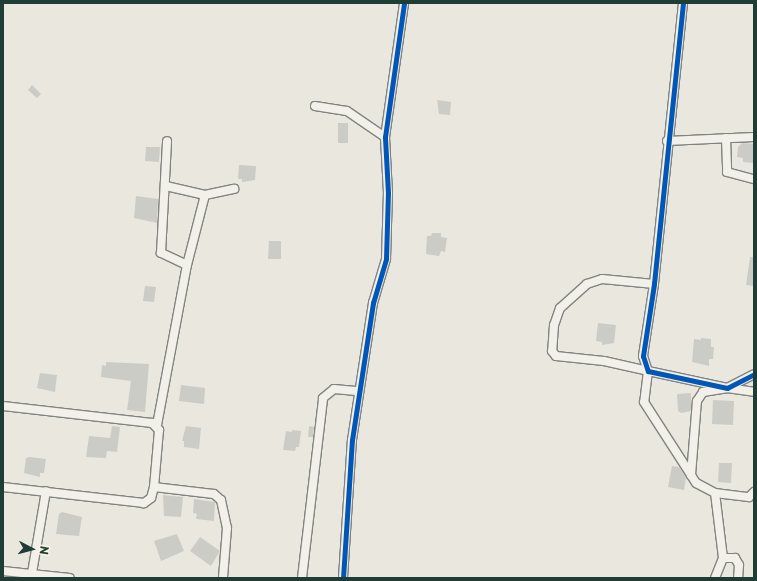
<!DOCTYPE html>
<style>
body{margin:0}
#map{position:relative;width:757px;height:581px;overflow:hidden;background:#eae7df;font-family:"Playpen Sans",sans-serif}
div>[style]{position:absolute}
.building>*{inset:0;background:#ccccc6}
.roads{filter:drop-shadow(1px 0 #80847f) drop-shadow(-1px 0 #80847f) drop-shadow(0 1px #80847f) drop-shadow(0 -1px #80847f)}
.minor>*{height:8px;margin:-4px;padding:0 4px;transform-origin:4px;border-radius:4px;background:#f3f0ea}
.cycleway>*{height:5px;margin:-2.5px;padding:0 2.5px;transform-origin:2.5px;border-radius:2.5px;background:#0057b8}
span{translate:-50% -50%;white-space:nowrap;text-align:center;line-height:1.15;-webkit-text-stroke:3px #fcf5e5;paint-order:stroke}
.frame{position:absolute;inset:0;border:4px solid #1f3d34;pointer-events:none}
.north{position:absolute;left:12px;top:529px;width:40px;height:40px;-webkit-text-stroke:3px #fcf5e5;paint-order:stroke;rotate:96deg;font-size:11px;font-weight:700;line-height:16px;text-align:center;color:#1f3d34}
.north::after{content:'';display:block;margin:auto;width:14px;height:18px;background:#1f3d34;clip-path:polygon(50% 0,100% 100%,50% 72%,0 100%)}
</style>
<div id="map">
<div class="building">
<div style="clip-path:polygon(32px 85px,41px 94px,37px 98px,28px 90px)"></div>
<div style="clip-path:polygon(437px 100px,451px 102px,450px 115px,439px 114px)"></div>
<div style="clip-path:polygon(338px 123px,348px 123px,348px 143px,338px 143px)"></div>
<div style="clip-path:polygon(742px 143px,754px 144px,754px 163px,743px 162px,743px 158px,737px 157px,738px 147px)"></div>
<div style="clip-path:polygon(146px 147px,160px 147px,159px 162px,145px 161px)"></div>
<div style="clip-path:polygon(239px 165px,256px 166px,255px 180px,242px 182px,242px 179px,238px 179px)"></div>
<div style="clip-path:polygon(136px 196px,158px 199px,157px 223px,134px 218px)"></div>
<div style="clip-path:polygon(432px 233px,441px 233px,441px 237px,447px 238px,445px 252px,441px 251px,439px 256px,426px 254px,427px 236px,431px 236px)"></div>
<div style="clip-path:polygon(269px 241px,281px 241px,281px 259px,268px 259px)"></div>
<div style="clip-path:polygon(750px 257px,754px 257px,754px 286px,746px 285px)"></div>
<div style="clip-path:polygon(145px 286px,156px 287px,154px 302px,143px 301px)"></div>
<div style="clip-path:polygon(598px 323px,616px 325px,614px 343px,602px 345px,602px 342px,596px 341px)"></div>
<div style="clip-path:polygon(701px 338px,711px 339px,711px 347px,714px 347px,713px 359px,709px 359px,709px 366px,692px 362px,694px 339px,701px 340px)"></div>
<div style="clip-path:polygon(106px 362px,149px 364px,145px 412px,127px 410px,131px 381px,101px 377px,102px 365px,106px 366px)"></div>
<div style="clip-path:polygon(40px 373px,57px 375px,55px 392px,37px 388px)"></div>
<div style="clip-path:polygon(181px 385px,205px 388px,204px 404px,179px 401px)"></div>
<div style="clip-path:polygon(691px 393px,691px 411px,681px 413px,678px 411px,677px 394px)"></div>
<div style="clip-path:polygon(713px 400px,734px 401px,733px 425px,712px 424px)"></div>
<div style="clip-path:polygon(112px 426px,120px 427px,117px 452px,107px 451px,106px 458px,86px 457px,89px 436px,110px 438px)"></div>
<div style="clip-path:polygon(186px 426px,201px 428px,199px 449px,184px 447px,184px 441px,182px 441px)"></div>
<div style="clip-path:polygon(309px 426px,314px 427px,313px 437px,308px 437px)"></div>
<div style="clip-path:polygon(292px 430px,301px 431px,299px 447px,296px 447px,295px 451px,283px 450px,286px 431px,292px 432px)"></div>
<div style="clip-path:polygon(30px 457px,46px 459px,44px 473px,40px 473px,40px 477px,24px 473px,26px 458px)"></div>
<div style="clip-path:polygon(719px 463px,732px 463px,731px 483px,718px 482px)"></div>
<div style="clip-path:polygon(672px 466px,679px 467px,686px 477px,684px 490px,668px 487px)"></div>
<div style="clip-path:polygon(163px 495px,183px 497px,181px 517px,164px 516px)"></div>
<div style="clip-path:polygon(194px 499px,215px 502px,214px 521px,196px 519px,197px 514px,193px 513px)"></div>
<div style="clip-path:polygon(62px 512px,82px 517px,79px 536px,56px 534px,59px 514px)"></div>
<div style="clip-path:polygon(177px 534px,184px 551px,161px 561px,154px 541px)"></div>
<div style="clip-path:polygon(200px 537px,220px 551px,211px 566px,190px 551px)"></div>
</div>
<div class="roads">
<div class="minor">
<div style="left:683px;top:3px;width:282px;rotate:95.9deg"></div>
<div style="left:654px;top:284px;width:73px;rotate:98.7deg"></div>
<div style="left:643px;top:356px;width:16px;rotate:72deg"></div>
<div style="left:648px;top:371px;width:81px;rotate:12.1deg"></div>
<div style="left:727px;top:388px;width:30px;rotate:-27deg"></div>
<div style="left:315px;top:106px;width:32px;rotate:9deg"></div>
<div style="left:347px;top:111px;width:46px;rotate:34.4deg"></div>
<div style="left:726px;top:138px;width:34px;rotate:88deg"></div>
<div style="left:727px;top:172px;width:28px;rotate:15deg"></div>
<div style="left:667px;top:141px;width:87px;rotate:-2.6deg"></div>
<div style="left:166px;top:186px;width:40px;rotate:13deg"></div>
<div style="left:205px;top:195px;width:30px;rotate:-12deg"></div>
<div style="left:187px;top:265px;width:72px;rotate:-75.6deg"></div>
<div style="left:654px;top:284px;width:52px;rotate:-174.5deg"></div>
<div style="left:602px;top:279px;width:16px;rotate:162deg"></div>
<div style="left:587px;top:284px;width:36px;rotate:138deg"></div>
<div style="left:560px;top:308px;width:18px;rotate:109deg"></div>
<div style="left:554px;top:325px;width:26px;rotate:94deg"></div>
<div style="left:552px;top:351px;width:6px;rotate:51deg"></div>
<div style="left:556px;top:356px;width:48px;rotate:5.9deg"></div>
<div style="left:604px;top:361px;width:45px;rotate:12.8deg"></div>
<div style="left:648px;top:371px;width:31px;rotate:97deg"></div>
<div style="left:644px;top:402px;width:87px;rotate:57.2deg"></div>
<div style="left:3px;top:406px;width:150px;rotate:6.5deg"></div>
<div style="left:152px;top:423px;width:10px;rotate:45deg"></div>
<div style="left:159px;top:430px;width:57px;rotate:95deg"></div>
<div style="left:154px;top:487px;width:11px;rotate:105deg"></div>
<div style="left:151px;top:498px;width:9px;rotate:144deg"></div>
<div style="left:144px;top:503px;width:142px;rotate:-173.5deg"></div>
<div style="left:157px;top:425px;width:163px;rotate:-79.4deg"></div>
<div style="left:187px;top:265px;width:29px;rotate:-155deg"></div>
<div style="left:161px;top:253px;width:112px;rotate:-86.9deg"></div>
<div style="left:154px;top:487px;width:60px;rotate:6.7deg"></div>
<div style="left:214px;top:494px;width:9px;rotate:41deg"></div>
<div style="left:221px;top:500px;width:29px;rotate:78deg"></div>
<div style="left:227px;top:528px;width:50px;rotate:94.6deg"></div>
<div style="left:715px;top:493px;width:34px;rotate:7deg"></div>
<div style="left:749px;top:497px;width:7px;rotate:-45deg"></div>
<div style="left:723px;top:558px;width:12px"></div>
<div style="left:735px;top:558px;width:8px;rotate:60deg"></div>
<div style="left:739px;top:565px;width:13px;rotate:94deg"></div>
<div style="left:3px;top:571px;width:67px;rotate:6deg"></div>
<div style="left:32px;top:573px;width:83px;rotate:-80.3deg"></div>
<div style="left:302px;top:578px;width:181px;rotate:-83.3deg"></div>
<div style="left:323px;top:398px;width:14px;rotate:-39deg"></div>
<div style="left:334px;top:389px;width:25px;rotate:5deg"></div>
<div style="left:343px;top:578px;width:138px;rotate:-86.3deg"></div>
<div style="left:352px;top:440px;width:139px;rotate:-81.3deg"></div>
<div style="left:373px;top:303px;width:46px;rotate:-73.5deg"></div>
<div style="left:386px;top:259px;width:66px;rotate:-88.3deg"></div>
<div style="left:388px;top:193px;width:56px;rotate:-93.1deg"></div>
<div style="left:385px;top:137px;width:135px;rotate:-81.9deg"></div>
<div style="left:715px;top:578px;width:22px;rotate:-68deg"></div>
<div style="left:723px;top:558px;width:65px;rotate:-97deg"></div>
<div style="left:715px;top:493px;width:21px;rotate:-152deg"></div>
<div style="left:696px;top:483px;width:9px;rotate:-122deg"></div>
<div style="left:691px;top:475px;width:74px;rotate:-85.4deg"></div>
<div style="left:697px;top:401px;width:11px;rotate:-56deg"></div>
<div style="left:703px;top:392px;width:24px;rotate:-9deg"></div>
<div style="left:727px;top:388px;width:27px;rotate:8deg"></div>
</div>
</div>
<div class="cycleway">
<div style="left:683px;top:3px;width:282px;rotate:95.9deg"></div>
<div style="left:654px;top:284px;width:73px;rotate:98.7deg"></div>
<div style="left:643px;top:356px;width:16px;rotate:72deg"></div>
<div style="left:648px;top:371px;width:81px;rotate:12.1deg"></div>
<div style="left:727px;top:388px;width:30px;rotate:-27deg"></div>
<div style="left:343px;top:578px;width:138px;rotate:-86.3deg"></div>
<div style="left:352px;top:440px;width:139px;rotate:-81.3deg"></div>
<div style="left:373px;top:303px;width:46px;rotate:-73.5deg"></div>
<div style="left:386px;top:259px;width:66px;rotate:-88.3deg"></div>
<div style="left:388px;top:193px;width:56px;rotate:-93.1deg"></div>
<div style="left:385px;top:137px;width:135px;rotate:-81.9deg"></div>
</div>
<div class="frame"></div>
<div class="north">N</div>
</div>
